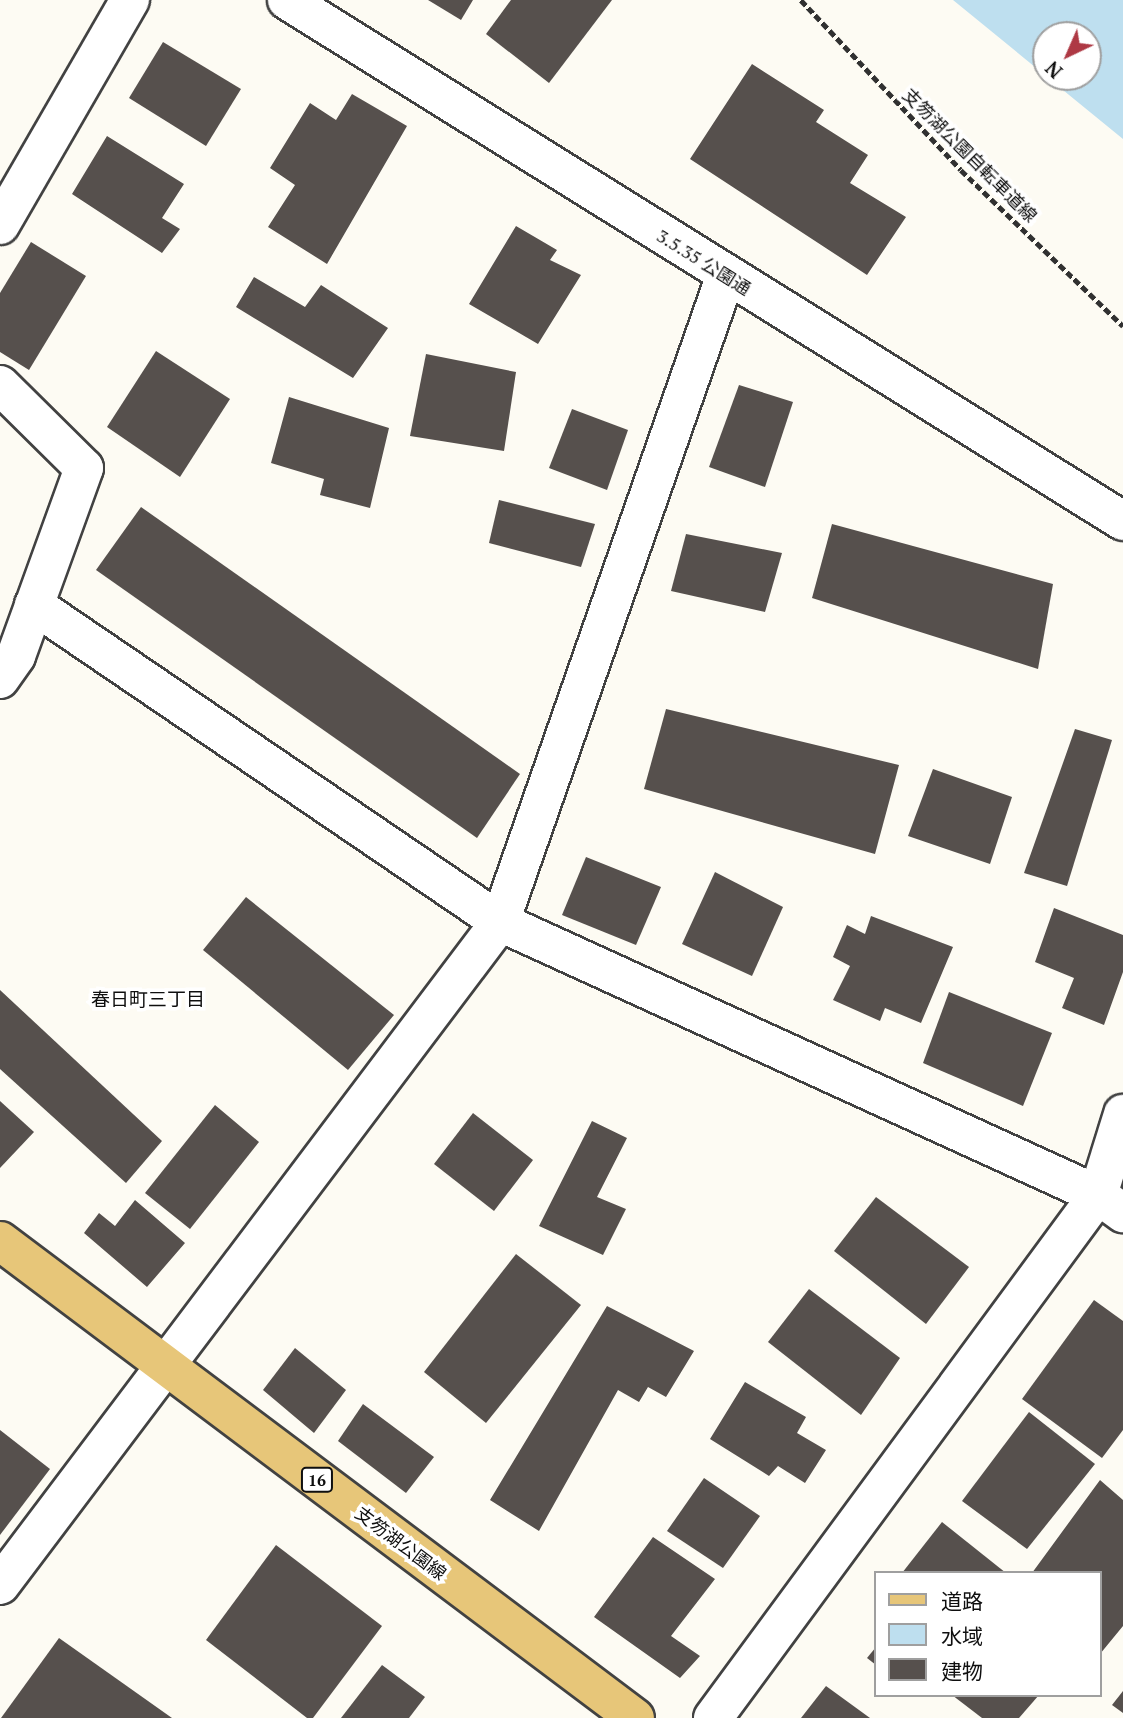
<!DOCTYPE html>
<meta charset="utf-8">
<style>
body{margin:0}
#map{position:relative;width:1123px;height:1718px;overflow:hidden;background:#fdfbf3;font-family:"PT Serif","Noto Sans JP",serif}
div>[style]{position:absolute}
.water>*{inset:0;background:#bedfef}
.building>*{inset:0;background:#56504d}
.path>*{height:4.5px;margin-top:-2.25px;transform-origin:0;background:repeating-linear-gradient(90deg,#313131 0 7px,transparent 0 10.5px)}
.roads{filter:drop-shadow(2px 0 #424242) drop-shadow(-2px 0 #424242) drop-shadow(0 2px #424242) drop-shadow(0 -2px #424242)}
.minor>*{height:38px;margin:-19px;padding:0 19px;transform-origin:19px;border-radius:19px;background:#fff}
.tertiary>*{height:38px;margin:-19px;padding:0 19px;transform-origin:19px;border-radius:19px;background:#fff}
.primary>*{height:38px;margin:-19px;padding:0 19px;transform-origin:19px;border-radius:19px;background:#e7c679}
span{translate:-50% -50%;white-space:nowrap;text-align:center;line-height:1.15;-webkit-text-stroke:7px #fff;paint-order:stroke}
.shield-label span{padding:2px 5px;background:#fff;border:2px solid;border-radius:5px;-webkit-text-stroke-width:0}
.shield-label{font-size:16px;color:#0f0f0f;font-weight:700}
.street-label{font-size:18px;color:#0f0f0f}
.neighbourhood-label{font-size:19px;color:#0f0f0f}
.legend{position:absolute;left:874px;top:1571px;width:228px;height:126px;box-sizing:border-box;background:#fff;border:2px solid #9f9f9f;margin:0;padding:9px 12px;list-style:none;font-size:21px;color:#0f0f0f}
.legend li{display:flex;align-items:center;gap:14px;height:35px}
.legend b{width:35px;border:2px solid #9f9f9f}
.north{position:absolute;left:1032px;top:21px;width:70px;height:70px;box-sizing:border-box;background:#fff;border:2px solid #9f9f9f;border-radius:50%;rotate:224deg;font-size:19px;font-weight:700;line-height:28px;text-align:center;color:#0f0f0f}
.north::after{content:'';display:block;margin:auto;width:24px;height:32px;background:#ae3944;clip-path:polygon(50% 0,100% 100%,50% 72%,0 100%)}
</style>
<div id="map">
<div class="water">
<div style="clip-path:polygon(953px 0,1123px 0,1123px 139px,1047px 77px,1088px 77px,1088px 35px,1046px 35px,1046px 76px)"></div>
</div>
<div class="building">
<div style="clip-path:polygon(428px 0,473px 0,461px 20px)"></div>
<div style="clip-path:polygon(511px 0,612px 0,549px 83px,486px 34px)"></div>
<div style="clip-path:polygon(163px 42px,241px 89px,206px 146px,129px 98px)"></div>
<div style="clip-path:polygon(752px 64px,824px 110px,816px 122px,868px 155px,850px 183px,906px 217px,867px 275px,690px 159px)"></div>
<div style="clip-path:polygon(352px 94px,407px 126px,327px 264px,268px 227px,295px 185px,270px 168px,310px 103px,336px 120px)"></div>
<div style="clip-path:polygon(107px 136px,184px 184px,162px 218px,180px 229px,162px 253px,72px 194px)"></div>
<div style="clip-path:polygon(516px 226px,557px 250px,550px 260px,581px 275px,538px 344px,469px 304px)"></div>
<div style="clip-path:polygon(31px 242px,86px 276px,29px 370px,0 352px,0 293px)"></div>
<div style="clip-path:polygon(254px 277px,305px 307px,321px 285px,388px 328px,353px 378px,236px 307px)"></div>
<div style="clip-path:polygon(156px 351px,230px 399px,180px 477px,107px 427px)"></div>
<div style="clip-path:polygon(426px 354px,516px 372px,504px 451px,410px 436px)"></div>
<div style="clip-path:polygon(739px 385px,793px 402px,765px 487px,709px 467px)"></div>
<div style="clip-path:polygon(289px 397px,389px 428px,370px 508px,320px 495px,324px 479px,271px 463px)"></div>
<div style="clip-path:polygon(572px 409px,628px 430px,607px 490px,549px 468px)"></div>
<div style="clip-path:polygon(499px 500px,595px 524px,581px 567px,489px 543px)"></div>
<div style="clip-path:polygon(141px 507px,520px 774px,477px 838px,96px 570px)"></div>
<div style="clip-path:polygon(832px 524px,1053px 584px,1038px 669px,812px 598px)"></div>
<div style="clip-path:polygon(686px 534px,782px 553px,765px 612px,671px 591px)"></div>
<div style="clip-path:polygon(666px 709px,899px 765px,875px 854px,644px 789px)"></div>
<div style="clip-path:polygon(1075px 729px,1112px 740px,1067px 886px,1024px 873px)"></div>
<div style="clip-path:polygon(933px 769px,1012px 797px,990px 864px,908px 836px)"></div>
<div style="clip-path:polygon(586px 857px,661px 887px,636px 945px,562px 915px)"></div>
<div style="clip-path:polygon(715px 872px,783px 907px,752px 976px,682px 944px)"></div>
<div style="clip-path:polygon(246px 897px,394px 1015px,348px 1070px,203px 950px)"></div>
<div style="clip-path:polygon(1054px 908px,1123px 935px,1123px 972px,1104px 1025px,1062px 1008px,1074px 978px,1035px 962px)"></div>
<div style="clip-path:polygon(871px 916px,953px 947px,921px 1023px,885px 1008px,880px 1021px,833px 1000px,850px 966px,833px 957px,847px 925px,865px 934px)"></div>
<div style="clip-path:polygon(0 990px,162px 1141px,126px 1183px,0 1069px)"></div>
<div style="clip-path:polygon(949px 992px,1052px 1033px,1023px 1106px,923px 1063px)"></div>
<div style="clip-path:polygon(0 1101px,34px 1132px,0 1168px)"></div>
<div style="clip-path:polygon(215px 1105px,259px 1142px,190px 1229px,145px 1193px)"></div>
<div style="clip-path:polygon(473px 1113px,533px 1160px,494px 1211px,434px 1164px)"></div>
<div style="clip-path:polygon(592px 1121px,627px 1138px,597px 1197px,626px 1209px,603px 1255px,539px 1226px)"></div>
<div style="clip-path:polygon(876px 1197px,969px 1267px,926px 1324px,834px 1251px)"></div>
<div style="clip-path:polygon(135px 1200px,185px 1243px,147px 1287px,84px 1233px,99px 1213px,115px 1226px)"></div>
<div style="clip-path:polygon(516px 1254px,581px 1305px,486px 1423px,424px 1372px)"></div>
<div style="clip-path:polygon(809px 1289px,900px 1358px,861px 1415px,768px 1342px)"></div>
<div style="clip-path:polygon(1094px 1300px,1123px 1321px,1123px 1430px,1102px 1458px,1022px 1399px)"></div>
<div style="clip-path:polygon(607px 1306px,694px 1351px,666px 1397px,648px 1387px,639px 1402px,618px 1390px,539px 1531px,490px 1500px)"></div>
<div style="clip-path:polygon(295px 1348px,346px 1390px,314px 1433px,263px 1390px)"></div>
<div style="clip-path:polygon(745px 1382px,806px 1417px,797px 1433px,826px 1450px,805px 1483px,778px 1466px,769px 1476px,710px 1439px)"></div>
<div style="clip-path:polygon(363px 1404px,434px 1457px,406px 1493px,338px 1441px)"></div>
<div style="clip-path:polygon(1029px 1412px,1095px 1464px,1027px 1549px,962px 1501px)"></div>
<div style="clip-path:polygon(0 1430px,50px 1469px,0 1535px)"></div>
<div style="clip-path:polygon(704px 1478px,760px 1516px,723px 1568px,667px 1531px)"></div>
<div style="clip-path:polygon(1100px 1480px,1123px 1500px,1123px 1626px,1100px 1654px,1100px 1573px,1032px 1573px)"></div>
<div style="clip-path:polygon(942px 1522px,1006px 1573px,902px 1573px)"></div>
<div style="clip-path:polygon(653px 1537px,715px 1579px,671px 1636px,700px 1656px,680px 1678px,594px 1617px)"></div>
<div style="clip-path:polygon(276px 1545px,382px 1626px,313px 1718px,307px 1718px,206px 1640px)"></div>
<div style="clip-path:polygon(59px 1638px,172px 1718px,1px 1718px)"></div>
<div style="clip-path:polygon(876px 1647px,876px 1665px,867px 1658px)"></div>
<div style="clip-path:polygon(382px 1665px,425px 1697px,409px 1718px,341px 1718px)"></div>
<div style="clip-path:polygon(826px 1686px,870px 1718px,801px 1718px)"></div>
<div style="clip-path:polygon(1123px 1691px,1123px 1713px,1112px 1705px)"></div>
<div style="clip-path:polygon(952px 1695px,1039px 1695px,1019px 1718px,982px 1718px)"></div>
</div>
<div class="path">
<div style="left:801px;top:0;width:233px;rotate:46.7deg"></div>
<div style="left:961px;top:170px;width:225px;rotate:43.9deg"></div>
</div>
<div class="roads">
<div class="minor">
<div style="left:0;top:225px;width:260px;rotate:-60deg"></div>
<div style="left:0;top:385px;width:118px;rotate:44.7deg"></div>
<div style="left:84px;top:468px;width:200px;rotate:109.9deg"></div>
<div style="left:16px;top:656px;width:28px;rotate:125deg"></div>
<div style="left:34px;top:605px;width:564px;rotate:34.23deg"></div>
<div style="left:500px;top:922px;width:657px;rotate:24.54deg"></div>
<div style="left:1098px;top:1195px;width:31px;rotate:36deg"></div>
<div style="left:0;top:1585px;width:830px;rotate:-52.98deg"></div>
<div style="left:500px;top:922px;width:685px;rotate:-70.75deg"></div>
</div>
<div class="tertiary">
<div style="left:287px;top:0;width:985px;rotate:31.93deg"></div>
<div style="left:713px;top:1718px;width:649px;rotate:-53.64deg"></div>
<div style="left:1098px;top:1195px;width:85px;rotate:-72.8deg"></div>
</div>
<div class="primary">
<div style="left:0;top:1241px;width:794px;rotate:36.91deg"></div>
</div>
</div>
<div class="shield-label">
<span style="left:317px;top:1480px">16</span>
</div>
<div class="street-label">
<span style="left:970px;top:155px;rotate:45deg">支笏湖公園自転車道線</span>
<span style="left:704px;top:262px;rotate:32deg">3.5.35 公園通</span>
<span style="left:401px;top:1543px;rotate:37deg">支笏湖公園線</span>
</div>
<div class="neighbourhood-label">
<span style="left:148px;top:999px">春日町三丁目</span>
</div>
<ul class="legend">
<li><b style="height:9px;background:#e7c679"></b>道路</li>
<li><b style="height:19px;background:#bedfef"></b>水域</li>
<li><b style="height:19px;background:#56504d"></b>建物</li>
</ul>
<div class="north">N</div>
</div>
